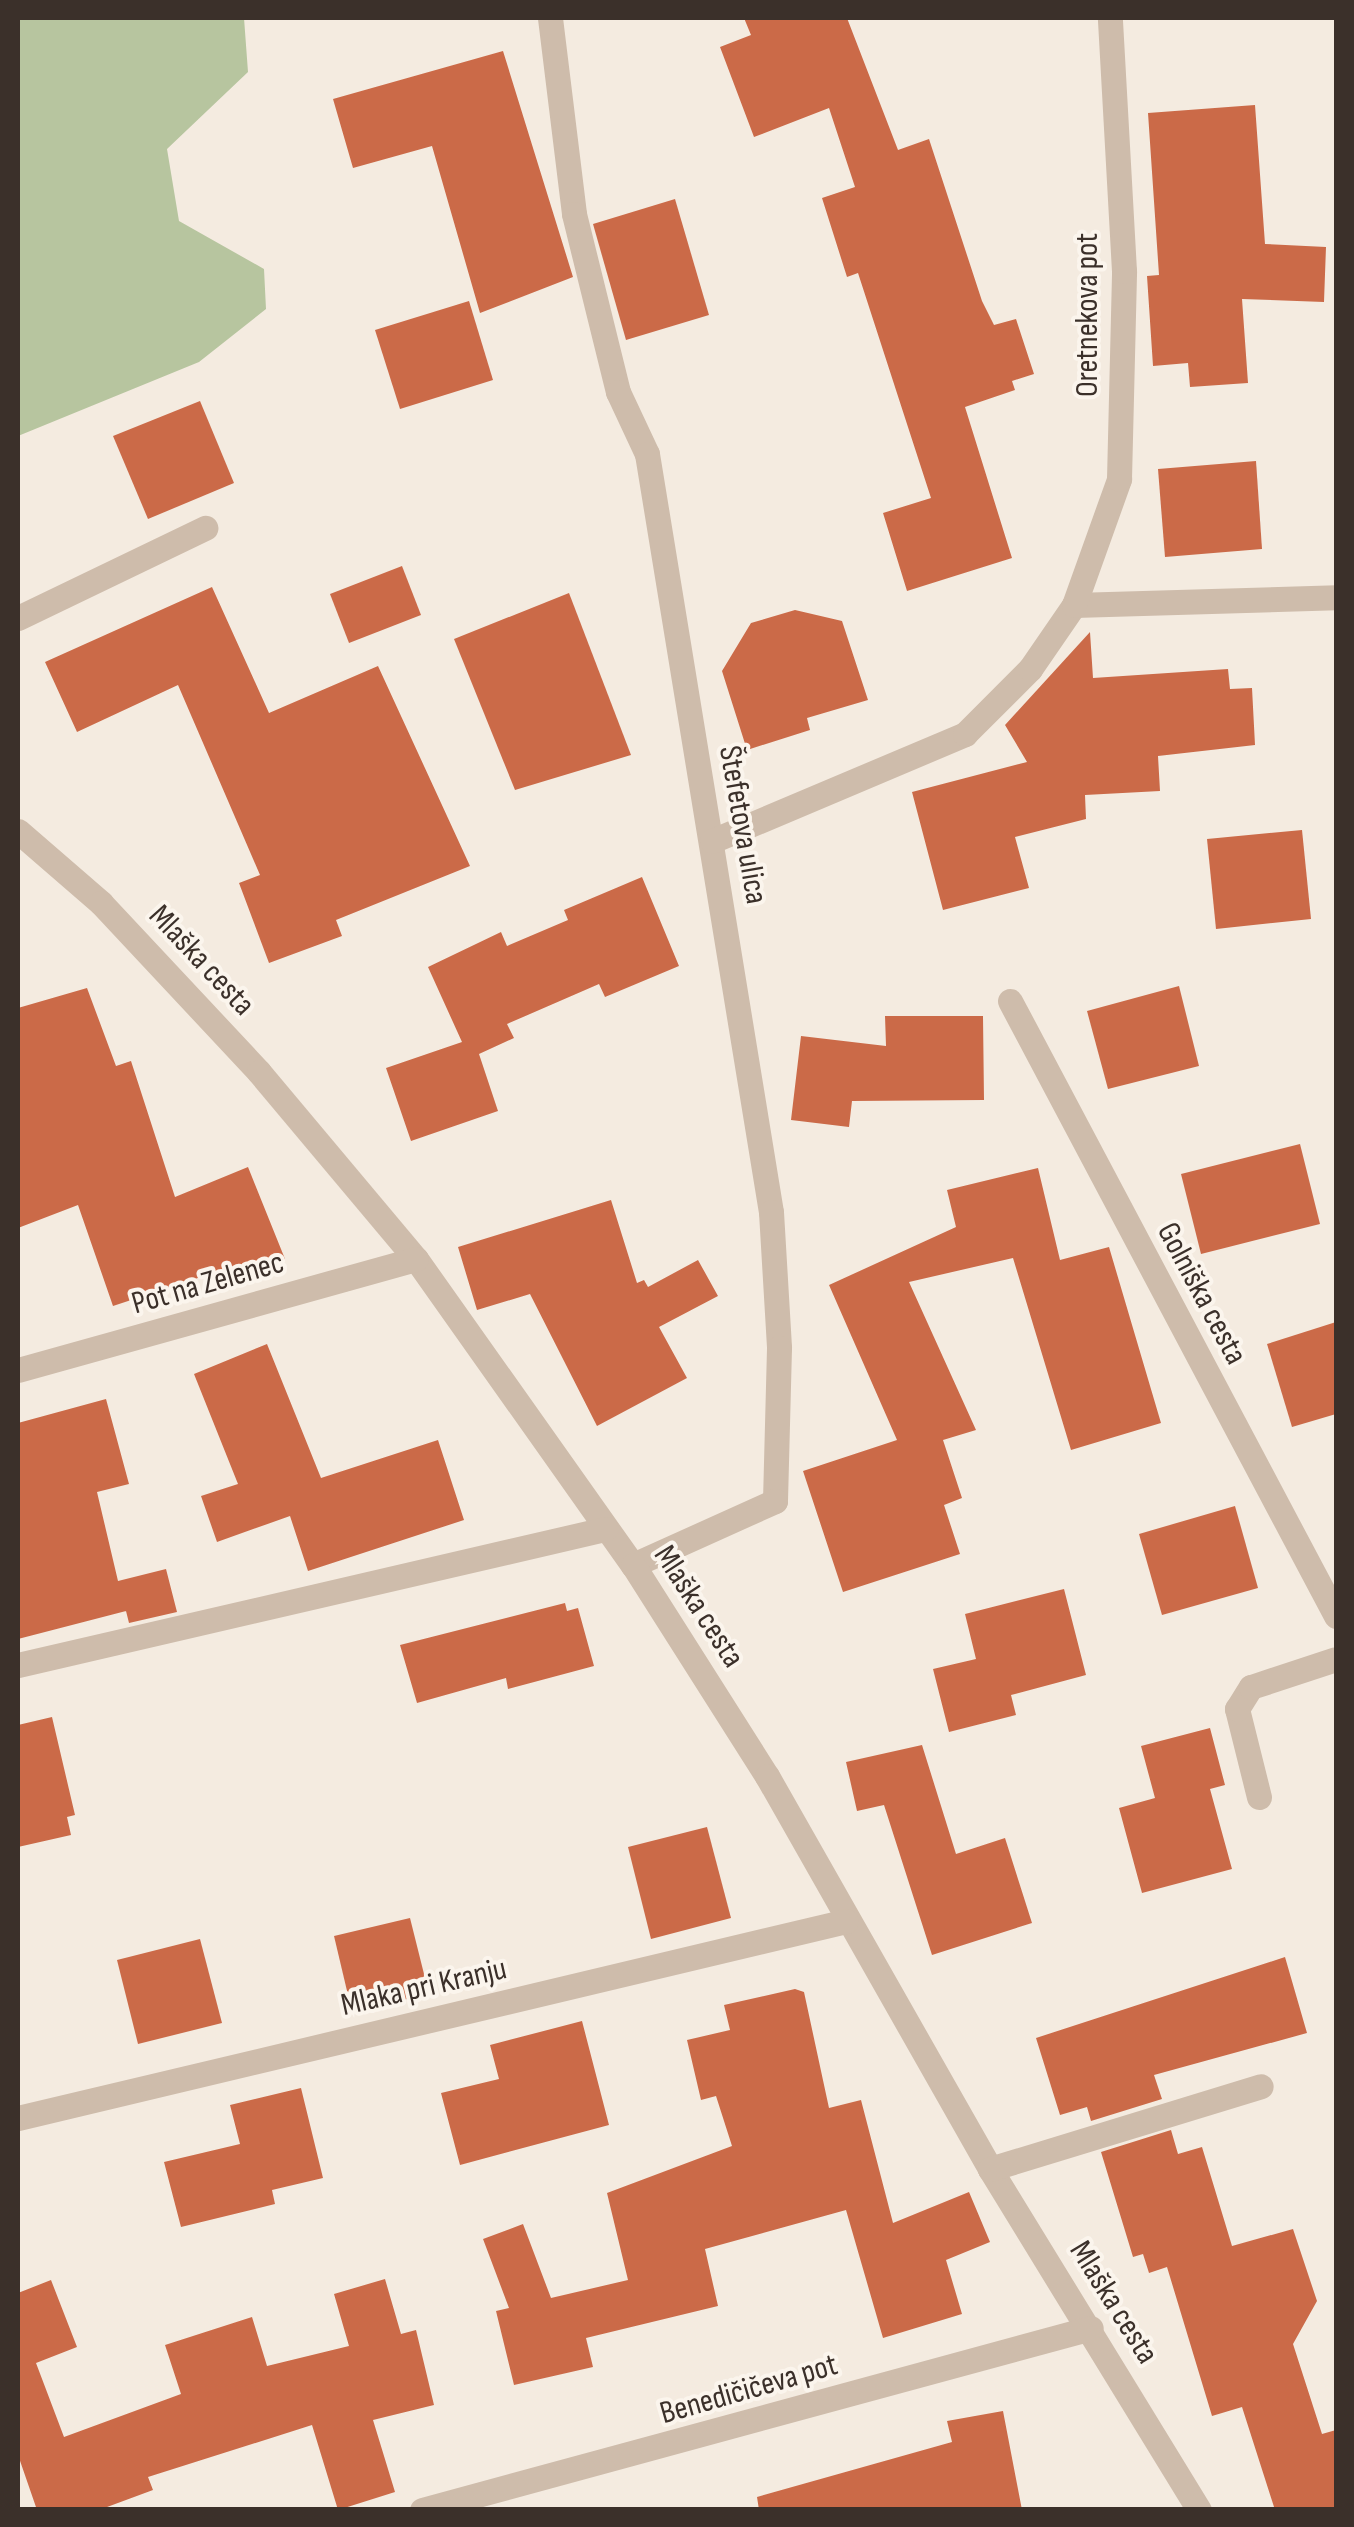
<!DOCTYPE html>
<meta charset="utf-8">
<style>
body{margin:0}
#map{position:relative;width:1354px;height:2527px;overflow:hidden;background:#f4ebe0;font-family:"Sofia Sans Condensed",sans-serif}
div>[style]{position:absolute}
.green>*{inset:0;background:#b7c59f}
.building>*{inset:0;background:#cb6a48}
.minor>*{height:25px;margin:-12.5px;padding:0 12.5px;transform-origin:12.5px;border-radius:12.5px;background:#cebcab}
span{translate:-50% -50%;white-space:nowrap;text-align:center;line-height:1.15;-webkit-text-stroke:8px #fbf5ed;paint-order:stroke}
.street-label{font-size:32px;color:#3b302a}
.frame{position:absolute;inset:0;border:20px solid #3b302a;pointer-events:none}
</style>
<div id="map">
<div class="green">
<div style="clip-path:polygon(18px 18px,244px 18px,248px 72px,167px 149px,179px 221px,264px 269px,266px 309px,199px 362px,18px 436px)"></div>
</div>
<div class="building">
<div style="clip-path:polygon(744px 18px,847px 18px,898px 150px,929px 139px,982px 301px,994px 325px,1016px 319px,1034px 374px,1012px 381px,1015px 390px,965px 407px,1012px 558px,907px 591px,883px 513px,931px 498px,858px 273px,847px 277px,822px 198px,855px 187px,829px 108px,754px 137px,720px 47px,751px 35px)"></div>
<div style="clip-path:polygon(503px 51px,573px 277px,480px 313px,432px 146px,353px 168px,333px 99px)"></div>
<div style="clip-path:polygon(1255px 105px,1265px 244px,1326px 247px,1324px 302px,1242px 299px,1248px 383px,1190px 387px,1188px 363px,1153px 366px,1147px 276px,1159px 275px,1148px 113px)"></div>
<div style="clip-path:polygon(675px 199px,709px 315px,626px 340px,593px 224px)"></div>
<div style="clip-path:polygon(469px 301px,493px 380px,400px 409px,375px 330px)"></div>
<div style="clip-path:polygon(200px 401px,234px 483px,148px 519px,113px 436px)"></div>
<div style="clip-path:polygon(1256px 461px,1262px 549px,1165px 557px,1158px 469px)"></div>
<div style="clip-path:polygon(402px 566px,421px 615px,349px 643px,330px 594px)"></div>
<div style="clip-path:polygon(212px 587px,269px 713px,378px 666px,470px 866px,336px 920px,342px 936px,269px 963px,239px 883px,260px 875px,178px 685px,77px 732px,45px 662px)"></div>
<div style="clip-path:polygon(569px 593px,631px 755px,515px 790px,454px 639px)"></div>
<div style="clip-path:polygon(795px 610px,842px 621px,868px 700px,807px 718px,810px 730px,747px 750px,722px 671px,751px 623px)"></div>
<div style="clip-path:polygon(1090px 632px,1093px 678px,1228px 669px,1230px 689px,1252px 688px,1255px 745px,1158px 756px,1160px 791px,1085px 795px,1086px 819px,1015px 837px,1029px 888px,943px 910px,912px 792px,1027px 762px,1005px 725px)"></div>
<div style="clip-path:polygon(1302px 830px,1311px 919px,1216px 929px,1207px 839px)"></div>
<div style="clip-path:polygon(642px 877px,679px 966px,605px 997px,599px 984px,507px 1024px,514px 1038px,479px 1054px,498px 1111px,411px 1141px,386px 1068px,462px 1042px,428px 967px,501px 932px,507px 946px,568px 920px,564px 910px)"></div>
<div style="clip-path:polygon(1179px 986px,1199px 1066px,1108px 1089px,1087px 1011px)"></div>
<div style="clip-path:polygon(87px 988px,116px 1066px,131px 1061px,175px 1197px,248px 1167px,285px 1259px,212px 1287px,207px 1275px,113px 1306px,78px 1205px,18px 1228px,18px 1008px)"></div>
<div style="clip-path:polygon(885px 1016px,983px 1016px,984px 1100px,852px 1101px,849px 1127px,791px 1120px,801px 1036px,886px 1046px)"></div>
<div style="clip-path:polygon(1300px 1144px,1320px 1224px,1201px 1254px,1181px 1174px)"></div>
<div style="clip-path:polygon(1038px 1168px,1060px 1260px,1109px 1247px,1161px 1423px,1071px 1450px,1013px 1258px,909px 1282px,976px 1430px,943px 1440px,962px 1498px,944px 1505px,960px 1554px,843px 1592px,803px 1471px,897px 1440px,829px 1285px,956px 1227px,947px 1190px)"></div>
<div style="clip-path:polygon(611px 1200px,637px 1283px,644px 1280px,648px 1287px,698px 1260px,718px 1296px,659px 1327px,687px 1378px,597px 1426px,530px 1294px,477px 1310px,458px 1247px)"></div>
<div style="clip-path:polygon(1336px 1322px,1336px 1414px,1292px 1427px,1267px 1344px)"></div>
<div style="clip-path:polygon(267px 1344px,321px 1478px,438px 1440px,464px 1520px,308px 1571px,290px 1516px,217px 1542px,201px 1496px,238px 1484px,194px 1374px)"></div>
<div style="clip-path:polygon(106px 1399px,129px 1484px,97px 1492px,118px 1581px,166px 1569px,177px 1612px,129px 1623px,119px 1583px,126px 1611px,18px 1639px,18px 1423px)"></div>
<div style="clip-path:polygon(1235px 1506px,1258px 1588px,1162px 1615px,1139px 1534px)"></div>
<div style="clip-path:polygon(1064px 1589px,1086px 1675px,1011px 1695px,1016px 1715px,949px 1732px,933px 1669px,976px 1659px,965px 1614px)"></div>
<div style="clip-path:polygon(565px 1603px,567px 1611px,578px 1608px,594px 1666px,508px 1689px,506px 1678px,417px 1703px,400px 1645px)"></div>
<div style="clip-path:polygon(52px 1717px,75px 1815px,67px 1817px,71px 1835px,18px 1847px,18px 1725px)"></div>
<div style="clip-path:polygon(1210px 1728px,1225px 1785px,1210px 1789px,1232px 1869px,1142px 1893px,1119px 1808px,1155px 1798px,1141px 1746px)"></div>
<div style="clip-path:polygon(922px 1745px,956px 1854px,1005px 1838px,1032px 1923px,932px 1955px,884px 1805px,857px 1811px,846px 1762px)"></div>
<div style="clip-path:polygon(707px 1827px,731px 1918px,651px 1939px,628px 1847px)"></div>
<div style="clip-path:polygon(410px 1918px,429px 1994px,352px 2012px,334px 1936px)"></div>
<div style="clip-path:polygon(200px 1939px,222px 2023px,138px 2044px,117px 1960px)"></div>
<div style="clip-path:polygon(1285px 1957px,1307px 2033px,1154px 2075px,1162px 2099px,1091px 2121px,1087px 2107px,1060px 2115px,1036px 2038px)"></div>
<div style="clip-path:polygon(795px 1989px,804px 1992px,829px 2108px,861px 2100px,893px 2223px,969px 2192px,990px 2242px,946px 2260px,962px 2314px,883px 2338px,846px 2210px,705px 2249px,718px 2306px,586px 2338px,593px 2367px,514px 2385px,496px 2311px,509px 2308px,483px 2239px,523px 2224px,551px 2298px,628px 2280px,607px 2193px,732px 2146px,716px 2096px,701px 2100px,687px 2040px,730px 2030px,724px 2005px)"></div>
<div style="clip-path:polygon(582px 2021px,609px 2125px,460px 2165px,441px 2093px,499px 2079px,490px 2045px)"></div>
<div style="clip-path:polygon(301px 2088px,323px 2178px,272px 2190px,275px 2204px,181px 2227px,164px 2162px,240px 2144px,230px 2105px)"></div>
<div style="clip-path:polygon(1171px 2130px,1178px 2154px,1202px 2147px,1232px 2246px,1293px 2229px,1317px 2301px,1293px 2344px,1322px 2434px,1336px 2430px,1336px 2510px,1275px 2510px,1242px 2407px,1212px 2416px,1167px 2267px,1149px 2273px,1143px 2254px,1133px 2257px,1101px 2152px)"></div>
<div style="clip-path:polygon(385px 2279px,401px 2334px,416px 2330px,434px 2405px,373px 2420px,395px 2492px,338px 2510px,312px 2425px,148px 2477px,153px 2490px,99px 2510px,37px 2510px,18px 2455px,18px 2293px,51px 2280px,77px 2347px,36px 2363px,64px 2437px,181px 2394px,165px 2345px,252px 2317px,267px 2366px,349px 2346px,334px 2294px)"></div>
<div style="clip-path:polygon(1003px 2411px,1022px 2510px,759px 2510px,757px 2497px,952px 2442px,947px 2421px)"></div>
</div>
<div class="minor">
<div style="left:550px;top:18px;width:197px;rotate:83deg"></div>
<div style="left:574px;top:214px;width:183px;rotate:76.1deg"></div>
<div style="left:618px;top:392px;width:68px;rotate:64.9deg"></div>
<div style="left:647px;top:454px;width:768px;rotate:80.71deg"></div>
<div style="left:771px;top:1212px;width:136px;rotate:86.6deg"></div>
<div style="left:779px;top:1348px;width:153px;rotate:91.5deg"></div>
<div style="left:775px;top:1501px;width:156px;rotate:155.7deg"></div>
<div style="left:1074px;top:605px;width:262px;rotate:-1.7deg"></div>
<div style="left:18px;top:618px;width:208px;rotate:-25.7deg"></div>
<div style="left:18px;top:831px;width:110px;rotate:40.9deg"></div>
<div style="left:101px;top:903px;width:231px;rotate:46.9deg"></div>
<div style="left:259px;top:1072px;width:244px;rotate:50deg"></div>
<div style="left:416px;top:1259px;width:375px;rotate:54.7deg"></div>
<div style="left:633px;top:1565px;width:250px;rotate:57.6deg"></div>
<div style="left:767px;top:1776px;width:452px;rotate:60.4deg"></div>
<div style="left:990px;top:2169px;width:400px;rotate:58.5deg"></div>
<div style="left:712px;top:841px;width:275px;rotate:-22.9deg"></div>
<div style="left:965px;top:734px;width:92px;rotate:-45deg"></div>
<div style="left:1030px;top:669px;width:78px;rotate:-55.5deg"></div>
<div style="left:1074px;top:605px;width:134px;rotate:-70.3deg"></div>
<div style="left:1119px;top:479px;width:208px;rotate:-88.6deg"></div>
<div style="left:1124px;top:271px;width:253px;rotate:-93.2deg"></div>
<div style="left:1010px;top:1001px;width:696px;rotate:62.07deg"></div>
<div style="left:18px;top:1370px;width:413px;rotate:-15.6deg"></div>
<div style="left:18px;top:1665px;width:603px;rotate:-13.04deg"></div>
<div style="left:1259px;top:1797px;width:91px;rotate:-104deg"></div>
<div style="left:1237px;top:1709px;width:26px;rotate:-58deg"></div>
<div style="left:1251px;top:1687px;width:89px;rotate:-18.2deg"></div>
<div style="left:18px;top:2118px;width:851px;rotate:-13.38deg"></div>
<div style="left:990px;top:2169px;width:283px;rotate:-17deg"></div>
<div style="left:422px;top:2510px;width:693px;rotate:-15.22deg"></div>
</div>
<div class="street-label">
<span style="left:1088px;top:315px;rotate:-90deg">Oretnekova pot</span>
<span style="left:742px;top:825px;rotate:80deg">Štefetova ulica</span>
<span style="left:201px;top:961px;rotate:47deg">Mlaška cesta</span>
<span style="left:208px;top:1284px;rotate:-16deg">Pot na Zelenec</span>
<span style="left:1201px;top:1294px;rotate:62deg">Golniška cesta</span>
<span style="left:698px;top:1607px;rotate:57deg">Mlaška cesta</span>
<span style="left:424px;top:1988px;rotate:-13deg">Mlaka pri Kranju</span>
<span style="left:1113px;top:2303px;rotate:58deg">Mlaška cesta</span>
<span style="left:749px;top:2390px;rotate:-16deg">Benedičičeva pot</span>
</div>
<div class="frame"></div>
</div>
